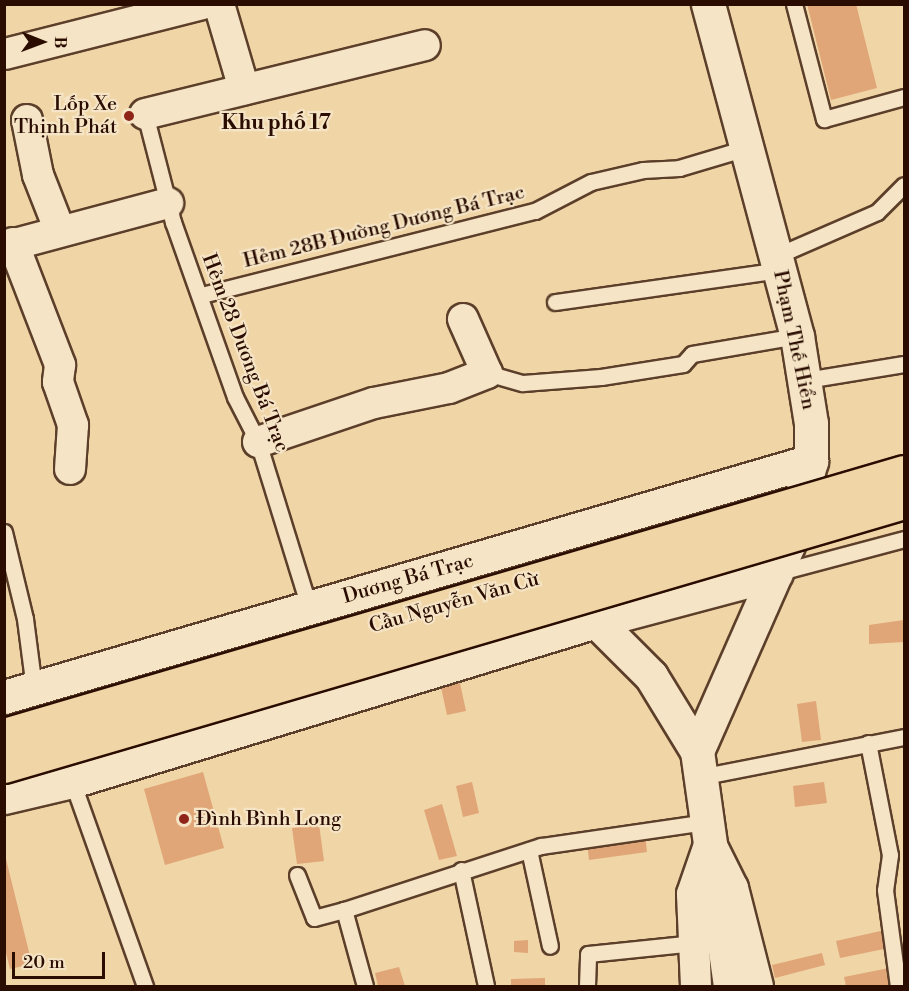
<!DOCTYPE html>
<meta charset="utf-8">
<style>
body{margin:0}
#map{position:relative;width:909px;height:991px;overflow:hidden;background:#f0d5a6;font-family:"Libre Bodoni",serif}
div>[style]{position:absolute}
.building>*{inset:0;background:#e0a677}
.roads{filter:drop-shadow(2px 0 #5c3f2a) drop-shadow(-2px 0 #5c3f2a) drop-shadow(0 2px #5c3f2a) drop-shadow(0 -2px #5c3f2a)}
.service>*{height:15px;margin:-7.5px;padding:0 7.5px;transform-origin:7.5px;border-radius:7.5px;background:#f5e4c5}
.minor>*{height:30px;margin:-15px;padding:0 15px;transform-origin:15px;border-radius:15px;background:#f5e4c5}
.tertiary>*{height:33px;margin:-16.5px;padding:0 16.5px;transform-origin:16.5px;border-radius:16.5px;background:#f5e4c5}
.secondary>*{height:33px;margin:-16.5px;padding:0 16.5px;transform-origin:16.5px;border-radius:16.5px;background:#f5e4c5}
.bridges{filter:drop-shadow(2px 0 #2a0d00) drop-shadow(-2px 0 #2a0d00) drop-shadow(0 2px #2a0d00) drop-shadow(0 -2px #2a0d00)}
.primary-bridge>*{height:33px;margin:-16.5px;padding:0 16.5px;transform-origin:16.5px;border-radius:16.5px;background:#f0d5a6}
.dots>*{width:16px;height:16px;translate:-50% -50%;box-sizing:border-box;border:3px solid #f5e4c5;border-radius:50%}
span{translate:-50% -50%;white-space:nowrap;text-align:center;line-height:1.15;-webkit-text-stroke:4.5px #f5e4c5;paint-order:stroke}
.poi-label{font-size:20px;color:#2a0d00}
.right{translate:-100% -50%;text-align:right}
.left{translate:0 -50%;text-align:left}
.street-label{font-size:20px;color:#2a0d00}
.neighbourhood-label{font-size:21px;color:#2a0d00;font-weight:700}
.frame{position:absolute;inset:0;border:6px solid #2a0d00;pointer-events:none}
.north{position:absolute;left:12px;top:12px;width:60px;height:60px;-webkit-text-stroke:4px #f5e4c5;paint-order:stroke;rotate:91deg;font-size:16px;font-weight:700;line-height:24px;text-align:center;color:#2a0d00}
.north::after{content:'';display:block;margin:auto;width:21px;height:27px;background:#2a0d00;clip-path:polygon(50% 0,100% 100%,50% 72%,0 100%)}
.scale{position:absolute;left:12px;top:952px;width:93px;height:27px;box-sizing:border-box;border:3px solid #2a0d00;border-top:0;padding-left:8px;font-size:18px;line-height:21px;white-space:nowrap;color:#2a0d00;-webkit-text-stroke:4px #f5e4c5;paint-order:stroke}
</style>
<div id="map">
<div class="building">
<div style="clip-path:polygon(807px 4px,856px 4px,877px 88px,831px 100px)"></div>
<div style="clip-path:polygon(904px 620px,904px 642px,869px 644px,869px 625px)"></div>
<div style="clip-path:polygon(460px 683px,466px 711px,447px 715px,441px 687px)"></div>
<div style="clip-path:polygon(816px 701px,821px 740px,802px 742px,797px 704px)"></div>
<div style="clip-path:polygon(203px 772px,224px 848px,165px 865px,144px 789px)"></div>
<div style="clip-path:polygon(472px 782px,479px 813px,463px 817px,456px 786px)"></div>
<div style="clip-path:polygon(824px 782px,827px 803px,795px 807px,793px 786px)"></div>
<div style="clip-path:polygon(442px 804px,457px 856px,439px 860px,424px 810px)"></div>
<div style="clip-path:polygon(319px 824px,324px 861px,297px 864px,292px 828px)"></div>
<div style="clip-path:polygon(645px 834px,647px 852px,589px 860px,587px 842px)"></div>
<div style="clip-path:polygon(5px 855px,32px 964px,10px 969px,4px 945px)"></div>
<div style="clip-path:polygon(885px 930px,889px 948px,840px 958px,836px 941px)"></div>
<div style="clip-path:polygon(528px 940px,528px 953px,514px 952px,514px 941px)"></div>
<div style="clip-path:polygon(822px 953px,825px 965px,775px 978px,772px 965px)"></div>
<div style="clip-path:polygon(399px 967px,405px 986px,378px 986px,375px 973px)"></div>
<div style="clip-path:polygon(889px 968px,893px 985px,846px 986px,844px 977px)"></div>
<div style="clip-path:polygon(545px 978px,545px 986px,511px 986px,511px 979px)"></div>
</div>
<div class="roads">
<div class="service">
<div style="left:794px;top:4px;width:119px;rotate:75.4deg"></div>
<div style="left:824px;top:119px;width:83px;rotate:-15.4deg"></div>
<div style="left:145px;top:114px;width:112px;rotate:75.5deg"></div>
<div style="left:173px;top:222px;width:186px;rotate:70.5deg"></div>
<div style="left:235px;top:397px;width:51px;rotate:62.9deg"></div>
<div style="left:258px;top:442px;width:173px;rotate:72.8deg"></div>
<div style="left:776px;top:256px;width:110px;rotate:-23.5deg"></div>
<div style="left:877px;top:212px;width:38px;rotate:-45deg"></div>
<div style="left:202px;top:295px;width:343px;rotate:-14.2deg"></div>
<div style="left:535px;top:211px;width:63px;rotate:-27.4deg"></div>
<div style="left:591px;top:182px;width:53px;rotate:-13deg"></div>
<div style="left:643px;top:170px;width:36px;rotate:-3deg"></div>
<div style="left:679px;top:168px;width:70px;rotate:-16.6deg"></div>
<div style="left:555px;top:302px;width:226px;rotate:-8.1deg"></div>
<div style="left:487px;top:373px;width:37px;rotate:16deg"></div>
<div style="left:523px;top:383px;width:78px;rotate:-4.4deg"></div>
<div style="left:601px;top:377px;width:83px;rotate:-9deg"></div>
<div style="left:683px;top:364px;width:13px;rotate:-48deg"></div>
<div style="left:692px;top:354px;width:107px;rotate:-9.7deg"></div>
<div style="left:806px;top:380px;width:99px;rotate:-9.3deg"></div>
<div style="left:4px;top:532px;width:89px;rotate:76.4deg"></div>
<div style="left:25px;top:619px;width:70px;rotate:82.6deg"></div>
<div style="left:776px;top:573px;width:132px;rotate:-14.9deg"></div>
<div style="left:868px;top:743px;width:114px;rotate:78.9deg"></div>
<div style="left:890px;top:855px;width:35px;rotate:98deg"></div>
<div style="left:885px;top:890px;width:97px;rotate:82.3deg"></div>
<div style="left:700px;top:777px;width:208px;rotate:-11.1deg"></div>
<div style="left:72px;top:781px;width:218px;rotate:70.4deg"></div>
<div style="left:529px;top:850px;width:98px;rotate:77.7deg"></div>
<div style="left:461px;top:870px;width:119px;rotate:77.8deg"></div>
<div style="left:297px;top:875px;width:46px;rotate:68.4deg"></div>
<div style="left:314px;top:918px;width:31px;rotate:-15deg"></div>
<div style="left:365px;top:986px;width:79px;rotate:-105.4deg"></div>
<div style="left:344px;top:910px;width:207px;rotate:-18deg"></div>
<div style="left:541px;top:846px;width:167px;rotate:-8.3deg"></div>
<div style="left:587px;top:986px;width:32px;rotate:-88deg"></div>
<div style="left:588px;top:954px;width:107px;rotate:-5.9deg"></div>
</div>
<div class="minor">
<div style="left:219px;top:4px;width:89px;rotate:73.6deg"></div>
<div style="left:5px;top:54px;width:203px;rotate:-14.2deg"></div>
<div style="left:145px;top:114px;width:288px;rotate:-13.8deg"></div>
<div style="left:27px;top:120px;width:56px;rotate:78.7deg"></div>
<div style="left:38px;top:175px;width:60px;rotate:68.6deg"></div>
<div style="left:13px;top:243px;width:131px;rotate:68.9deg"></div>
<div style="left:60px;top:365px;width:17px;rotate:97deg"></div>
<div style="left:58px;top:382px;width:46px;rotate:70.8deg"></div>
<div style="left:73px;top:425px;width:44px;rotate:93.9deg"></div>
<div style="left:4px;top:247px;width:170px;rotate:-15deg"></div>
<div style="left:258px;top:442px;width:122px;rotate:-18.6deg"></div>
<div style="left:374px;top:403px;width:76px;rotate:-11.3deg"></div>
<div style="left:449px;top:388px;width:41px;rotate:-21.5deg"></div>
<div style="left:487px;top:373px;width:59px;rotate:-114deg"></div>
<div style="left:696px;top:986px;width:92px;rotate:-92.5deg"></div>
<div style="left:692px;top:894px;width:55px;rotate:-70.9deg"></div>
<div style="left:710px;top:842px;width:51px;rotate:63.4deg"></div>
<div style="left:733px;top:888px;width:101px;rotate:75.7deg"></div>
</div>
<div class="tertiary">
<div style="left:596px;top:621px;width:78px;rotate:45deg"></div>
<div style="left:651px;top:676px;width:88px;rotate:58.5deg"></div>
<div style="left:4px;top:697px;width:841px;rotate:-16.3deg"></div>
<div style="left:4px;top:797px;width:70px;rotate:-13.2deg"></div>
<div style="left:72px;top:781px;width:548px;rotate:-16.98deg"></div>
<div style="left:596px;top:621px;width:186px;rotate:-14.9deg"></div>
</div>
<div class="secondary">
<div style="left:708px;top:4px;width:344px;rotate:75deg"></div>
<div style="left:797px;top:336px;width:88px;rotate:80.9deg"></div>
<div style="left:811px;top:423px;width:38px;rotate:90deg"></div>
<div style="left:811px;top:461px;width:87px;rotate:105.3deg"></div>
<div style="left:788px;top:545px;width:225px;rotate:113.8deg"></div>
<div style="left:697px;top:751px;width:237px;rotate:82deg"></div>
</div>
</div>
<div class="bridges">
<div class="primary-bridge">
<div style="left:4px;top:735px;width:938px;rotate:-16.29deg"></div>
<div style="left:4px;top:766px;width:938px;rotate:-16.35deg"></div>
</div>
</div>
<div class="dots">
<div style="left:129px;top:116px;background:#8f2418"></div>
<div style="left:184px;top:819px;background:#8f2418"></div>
</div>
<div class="poi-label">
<span class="right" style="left:117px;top:116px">Lốp Xe<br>Thịnh Phát</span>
<span class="left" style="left:196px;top:819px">Đình Bình Long</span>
</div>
<div class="street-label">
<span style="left:384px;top:227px;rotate:-14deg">Hẻm 28B Đường Dương Bá Trạc</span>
<span style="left:794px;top:340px;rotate:78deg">Phạm Thế Hiển</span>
<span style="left:245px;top:353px;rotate:69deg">Hẻm 28 Dương Bá Trạc</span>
<span style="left:408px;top:579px;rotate:-16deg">Dương Bá Trạc</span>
<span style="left:454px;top:603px;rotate:-16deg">Cầu Nguyễn Văn Cừ</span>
</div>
<div class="neighbourhood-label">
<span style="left:276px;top:123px">Khu phố 17</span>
</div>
<div class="frame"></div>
<div class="north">B</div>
<div class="scale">20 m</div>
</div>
